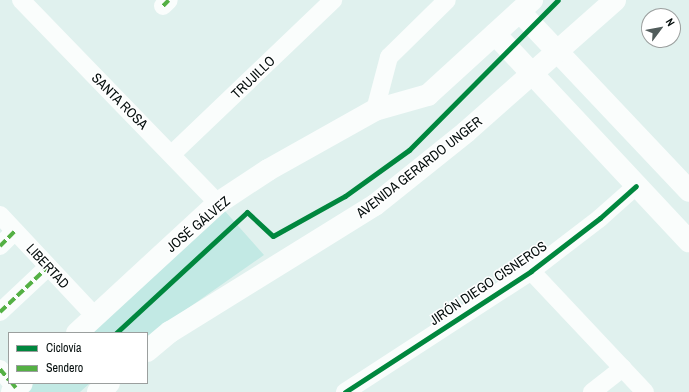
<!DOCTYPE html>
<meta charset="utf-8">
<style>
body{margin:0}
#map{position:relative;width:689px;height:392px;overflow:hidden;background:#e0f1ee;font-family:"Archivo Narrow",sans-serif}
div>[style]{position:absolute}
.green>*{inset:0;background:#c2e9e4}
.street>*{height:18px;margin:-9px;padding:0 9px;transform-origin:9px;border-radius:9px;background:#fafdfc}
.secondary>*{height:22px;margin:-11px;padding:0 11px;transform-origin:11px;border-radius:11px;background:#fafdfc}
.quiet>*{height:4px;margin-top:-2px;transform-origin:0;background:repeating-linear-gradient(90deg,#54b044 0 8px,transparent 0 12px)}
.cycleway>*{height:5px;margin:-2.5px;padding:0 2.5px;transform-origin:2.5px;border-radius:2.5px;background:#00873e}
span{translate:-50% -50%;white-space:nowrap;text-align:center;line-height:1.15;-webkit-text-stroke:3px #fff;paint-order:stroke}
.street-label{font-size:14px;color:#050e0d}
.legend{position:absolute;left:8px;top:332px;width:140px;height:52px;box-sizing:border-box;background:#fff;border:1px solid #9b9f9e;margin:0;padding:5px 7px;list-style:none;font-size:12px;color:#050e0d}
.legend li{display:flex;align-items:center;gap:8px;height:20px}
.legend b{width:20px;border:1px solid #9b9f9e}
.north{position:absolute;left:641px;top:8px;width:40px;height:40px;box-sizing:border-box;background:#fff;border:1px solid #9b9f9e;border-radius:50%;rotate:58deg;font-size:11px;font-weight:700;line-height:16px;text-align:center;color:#050e0d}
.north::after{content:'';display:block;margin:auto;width:14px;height:18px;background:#525d5c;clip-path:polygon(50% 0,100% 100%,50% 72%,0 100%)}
</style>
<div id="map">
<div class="green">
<div style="clip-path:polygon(224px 210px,264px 255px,147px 337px,147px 333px,87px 333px)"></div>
<div style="clip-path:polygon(34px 383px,90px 383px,80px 392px,24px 392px)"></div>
</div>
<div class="street">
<div style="left:21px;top:0;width:283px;rotate:45.9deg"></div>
<div style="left:163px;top:6px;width:8px;rotate:-45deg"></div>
<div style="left:375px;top:110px;width:55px;rotate:-75.2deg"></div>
<div style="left:389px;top:57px;width:81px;rotate:-44.5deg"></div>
<div style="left:172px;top:154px;width:223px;rotate:-43.7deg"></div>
<div style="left:0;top:215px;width:139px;rotate:46.8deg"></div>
<div style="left:0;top:246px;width:21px;rotate:-45deg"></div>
<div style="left:531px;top:271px;width:166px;rotate:46.7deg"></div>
<div style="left:0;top:312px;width:66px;rotate:-43.2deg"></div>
<div style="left:0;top:369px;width:14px;rotate:51deg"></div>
<div style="left:345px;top:392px;width:222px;rotate:-33deg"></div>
<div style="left:531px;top:271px;width:87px;rotate:-37.5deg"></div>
<div style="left:600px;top:218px;width:48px;rotate:-41.6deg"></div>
<div style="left:592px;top:392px;width:39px;rotate:-38deg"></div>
</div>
<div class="secondary">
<div style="left:520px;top:12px;width:246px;rotate:46.6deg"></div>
<div style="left:495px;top:34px;width:284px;rotate:46.9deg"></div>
<div style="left:77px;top:333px;width:192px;rotate:-42.7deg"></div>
<div style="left:218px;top:203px;width:60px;rotate:-33.4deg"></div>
<div style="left:268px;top:170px;width:123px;rotate:-29.3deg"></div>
<div style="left:375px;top:110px;width:55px;rotate:-15.8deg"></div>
<div style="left:428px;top:95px;width:141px;rotate:-42.4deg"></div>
<div style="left:147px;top:351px;width:30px;rotate:-40deg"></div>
<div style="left:170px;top:332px;width:241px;rotate:-31.8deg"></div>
<div style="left:375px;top:205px;width:117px;rotate:-38.7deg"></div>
<div style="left:466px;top:132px;width:199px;rotate:-41.5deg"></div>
<div style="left:12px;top:392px;width:13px;rotate:-42deg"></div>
<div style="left:98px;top:392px;width:14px;rotate:-39deg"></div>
</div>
<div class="quiet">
<div style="left:163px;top:6px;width:8px;rotate:-45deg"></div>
<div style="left:0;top:246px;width:21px;rotate:-45deg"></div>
<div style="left:0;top:312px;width:66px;rotate:-43.2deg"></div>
<div style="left:0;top:369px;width:14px;rotate:51deg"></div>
<div style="left:12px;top:383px;width:6px;rotate:51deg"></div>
</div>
<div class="cycleway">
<div style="left:116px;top:333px;width:178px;rotate:-42.7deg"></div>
<div style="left:247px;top:212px;width:35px;rotate:43deg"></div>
<div style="left:273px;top:236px;width:82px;rotate:-29.1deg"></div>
<div style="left:345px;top:196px;width:79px;rotate:-35.7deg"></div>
<div style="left:409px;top:150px;width:211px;rotate:-45.2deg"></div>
<div style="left:345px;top:392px;width:222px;rotate:-33deg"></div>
<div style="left:531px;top:271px;width:87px;rotate:-37.5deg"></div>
<div style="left:600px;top:218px;width:48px;rotate:-41.6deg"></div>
</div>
<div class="street-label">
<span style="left:253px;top:77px;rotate:-44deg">TRUJILLO</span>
<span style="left:120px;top:101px;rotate:45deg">SANTA ROSA</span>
<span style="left:419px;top:167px;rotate:-38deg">AVENIDA GERARDO UNGER</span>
<span style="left:198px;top:224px;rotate:-40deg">JOSÉ GÁLVEZ</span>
<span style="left:48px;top:266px;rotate:47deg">LIBERTAD</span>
<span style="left:488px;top:283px;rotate:-34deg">JIRÓN DIEGO CISNEROS</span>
</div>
<ul class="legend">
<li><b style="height:5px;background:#00873e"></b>Ciclovía</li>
<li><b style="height:5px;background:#54b044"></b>Sendero</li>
</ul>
<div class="north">N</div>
</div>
